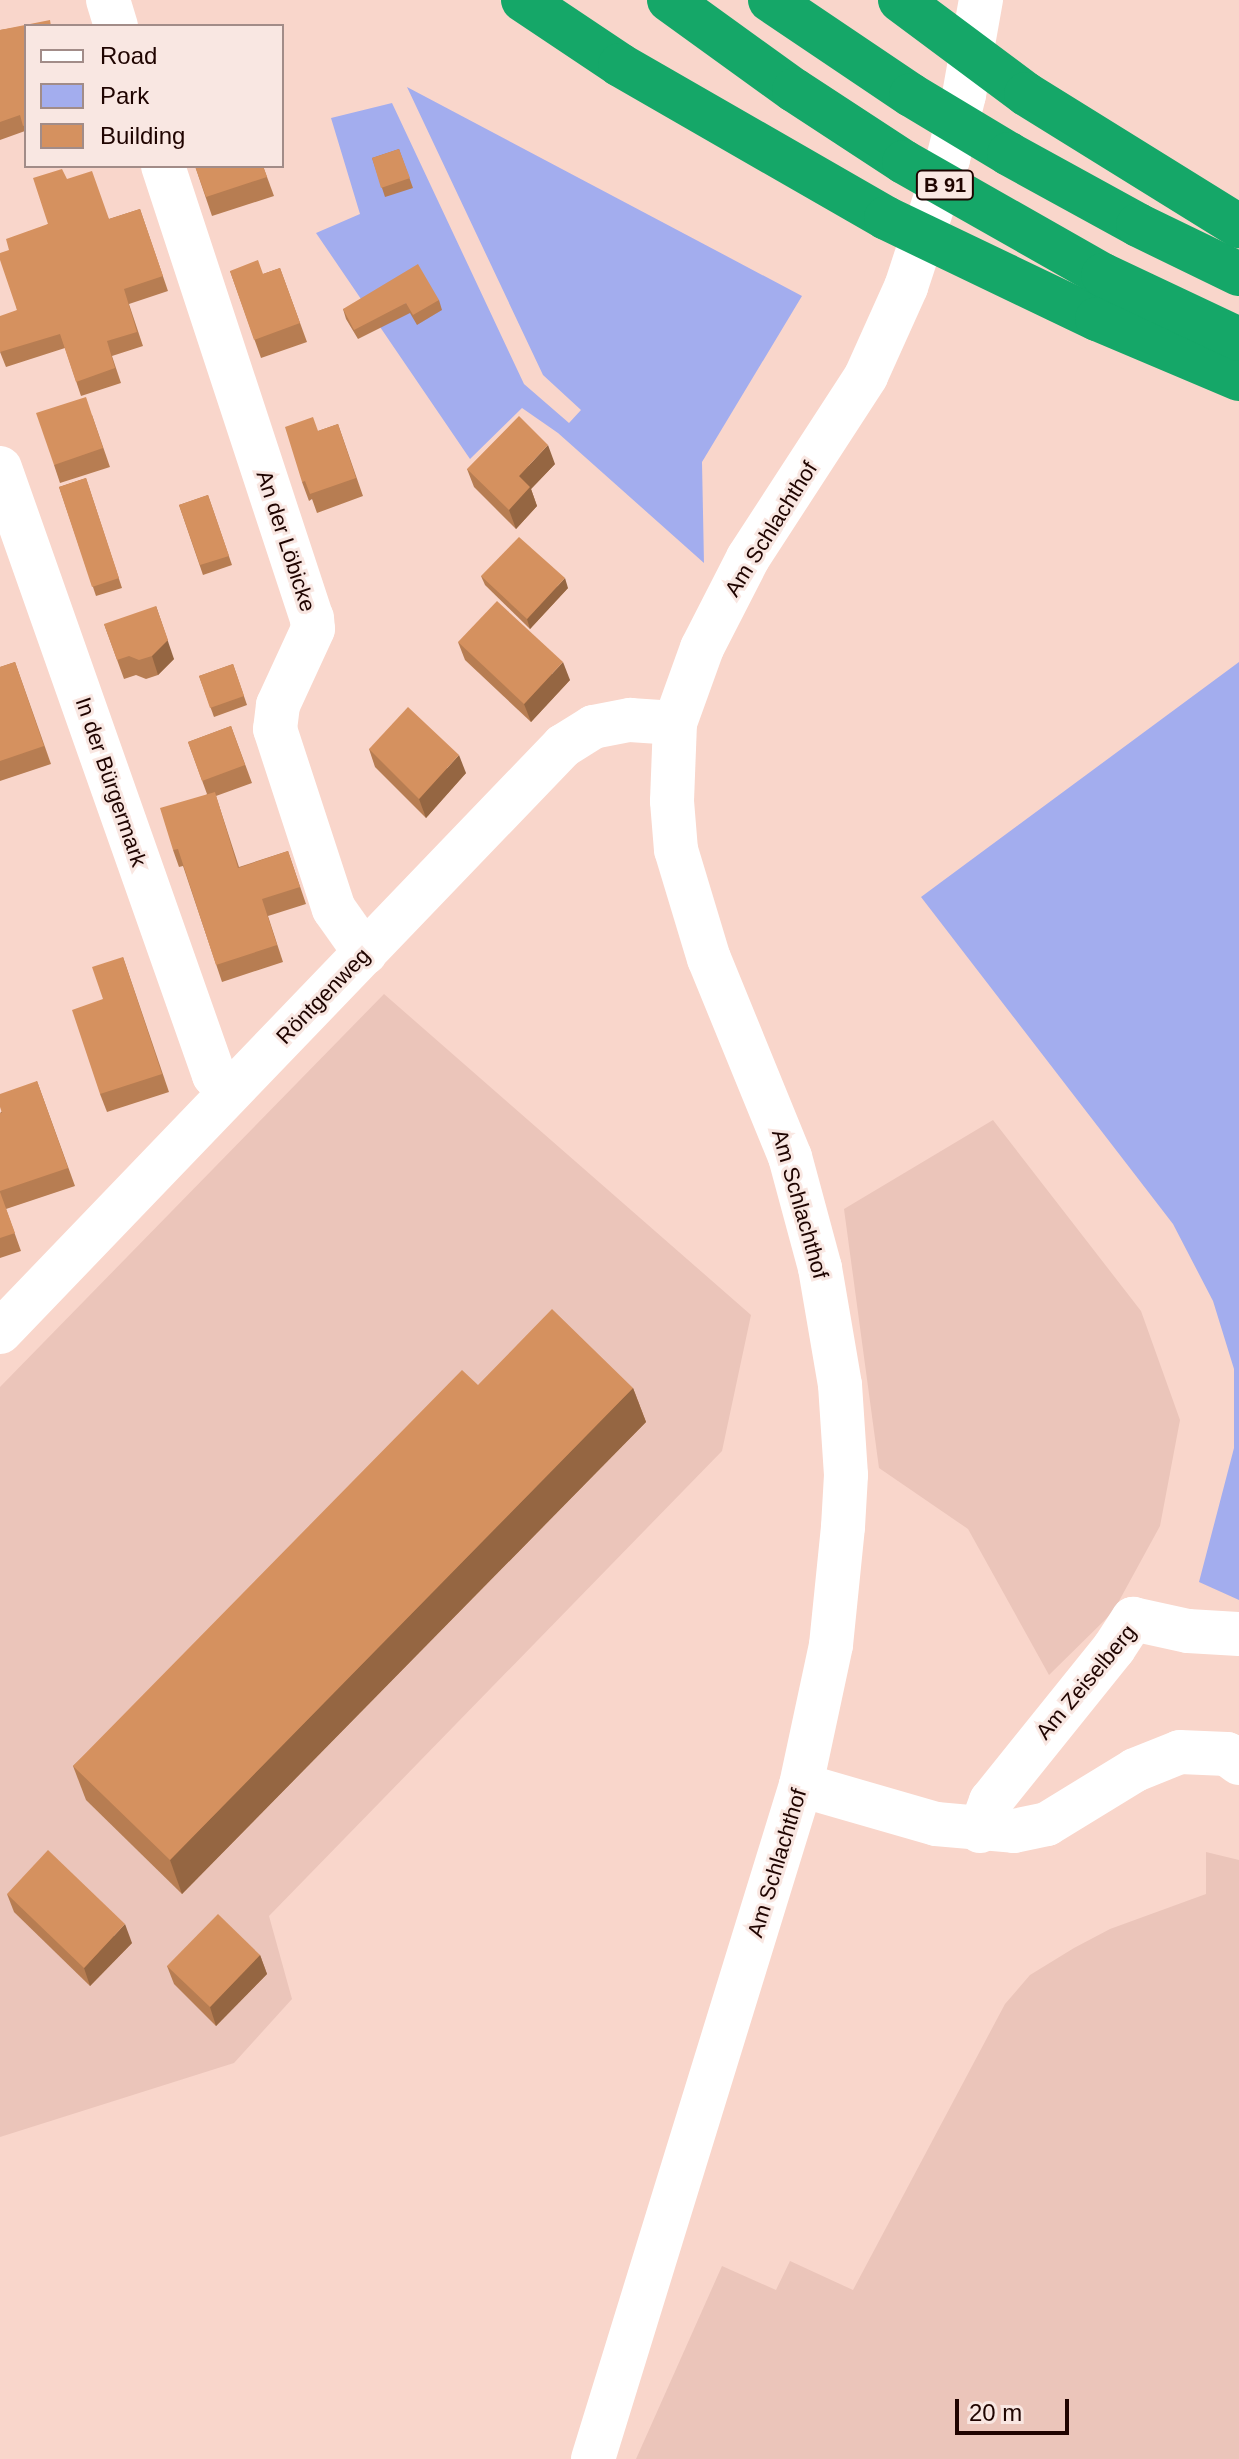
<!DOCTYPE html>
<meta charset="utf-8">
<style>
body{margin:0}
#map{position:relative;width:1239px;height:2459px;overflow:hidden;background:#f9d6cb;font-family:Helvetica,sans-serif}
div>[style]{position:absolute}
.built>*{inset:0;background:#ebc5ba}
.green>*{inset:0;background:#a3adee}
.minor>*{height:44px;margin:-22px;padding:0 22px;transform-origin:22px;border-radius:22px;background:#fff}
.highway>*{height:44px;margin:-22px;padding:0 22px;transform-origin:22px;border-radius:22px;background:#15a768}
.wall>*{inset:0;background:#b77d52}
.shaded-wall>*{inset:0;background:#956642}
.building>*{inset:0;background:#d5915f}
span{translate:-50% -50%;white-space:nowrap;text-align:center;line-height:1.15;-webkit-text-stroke:6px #f9e7e2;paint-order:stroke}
.shield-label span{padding:2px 6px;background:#f9e7e2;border:2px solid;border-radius:6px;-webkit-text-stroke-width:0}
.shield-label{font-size:20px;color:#1f0400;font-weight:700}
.street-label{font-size:22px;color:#1f0400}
.legend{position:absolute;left:24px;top:24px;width:260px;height:144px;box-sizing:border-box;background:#f9e7e2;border:2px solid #a28c88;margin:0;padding:10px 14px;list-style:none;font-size:24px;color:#1f0400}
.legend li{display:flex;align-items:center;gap:16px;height:40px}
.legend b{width:40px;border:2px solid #a28c88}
.scale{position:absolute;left:955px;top:2399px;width:114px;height:36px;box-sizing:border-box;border:4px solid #1f0400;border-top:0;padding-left:10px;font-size:24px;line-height:28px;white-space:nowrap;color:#1f0400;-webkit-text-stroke:6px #f9e7e2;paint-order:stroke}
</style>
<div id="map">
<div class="built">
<div style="clip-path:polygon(384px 994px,751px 1315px,722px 1451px,269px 1916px,292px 1999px,234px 2063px,0 2137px,0 1387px)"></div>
<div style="clip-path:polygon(993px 1120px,1141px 1311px,1180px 1420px,1160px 1526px,1113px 1612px,1049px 1675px,968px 1529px,879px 1468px,844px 1209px)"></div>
<div style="clip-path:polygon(1206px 1852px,1239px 1860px,1239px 2459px,636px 2459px,722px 2266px,776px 2290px,790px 2261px,853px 2290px,1005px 2004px,1030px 1975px,1074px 1948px,1110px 1929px,1206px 1894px)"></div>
</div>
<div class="green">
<div style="clip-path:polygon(407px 87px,802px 296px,702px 462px,704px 563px,558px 433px,522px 408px,470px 459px,316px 233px,360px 214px,331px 118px,392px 103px,524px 384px,569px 423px,581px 410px,543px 375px)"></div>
<div style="clip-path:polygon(1239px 662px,1239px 1600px,1199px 1582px,1234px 1448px,1234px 1369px,1213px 1301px,1173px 1224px,921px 897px)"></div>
</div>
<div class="minor">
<div style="left:108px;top:0;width:27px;rotate:73deg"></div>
<div style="left:163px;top:166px;width:476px;rotate:71.8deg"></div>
<div style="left:312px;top:618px;width:11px;rotate:85deg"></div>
<div style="left:313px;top:629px;width:84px;rotate:114.7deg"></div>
<div style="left:278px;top:705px;width:24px;rotate:97deg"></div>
<div style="left:275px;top:729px;width:189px;rotate:71.9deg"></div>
<div style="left:334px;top:909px;width:54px;rotate:54.8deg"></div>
<div style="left:0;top:468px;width:644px;rotate:70.58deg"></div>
<div style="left:214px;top:1075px;width:22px;rotate:51deg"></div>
<div style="left:0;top:1332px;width:813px;rotate:-46.15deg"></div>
<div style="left:563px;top:746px;width:36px;rotate:-32deg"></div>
<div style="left:593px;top:727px;width:38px;rotate:-11deg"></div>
<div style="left:630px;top:720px;width:45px;rotate:3.8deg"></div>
<div style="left:801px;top:1785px;width:141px;rotate:16.1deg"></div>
<div style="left:936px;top:1824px;width:78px;rotate:5.1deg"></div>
<div style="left:1014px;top:1831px;width:34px;rotate:-12deg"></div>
<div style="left:1047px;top:1824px;width:103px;rotate:-31.5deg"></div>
<div style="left:1135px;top:1770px;width:48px;rotate:-21.8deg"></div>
<div style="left:1180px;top:1752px;width:47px;rotate:2.4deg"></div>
<div style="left:1227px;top:1754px;width:15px;rotate:37deg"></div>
<div style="left:980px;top:1831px;width:32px;rotate:-70deg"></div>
<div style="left:991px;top:1801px;width:196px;rotate:-51.2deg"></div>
<div style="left:1114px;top:1648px;width:35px;rotate:-57deg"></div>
<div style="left:1133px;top:1619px;width:56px;rotate:12.3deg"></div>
<div style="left:1188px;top:1631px;width:51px;rotate:3.4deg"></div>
<div style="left:593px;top:2459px;width:705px;rotate:-72.85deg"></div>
<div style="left:801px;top:1785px;width:143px;rotate:-77.9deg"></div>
<div style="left:831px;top:1645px;width:119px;rotate:-84.2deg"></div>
<div style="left:843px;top:1527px;width:52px;rotate:-86.7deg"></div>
<div style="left:846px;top:1475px;width:90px;rotate:-93.8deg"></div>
<div style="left:840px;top:1385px;width:119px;rotate:-99.7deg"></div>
<div style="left:820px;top:1268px;width:115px;rotate:-105.1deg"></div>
<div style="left:790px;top:1157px;width:214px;rotate:-112.2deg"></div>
<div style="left:709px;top:959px;width:114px;rotate:-106.8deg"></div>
<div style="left:676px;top:850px;width:49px;rotate:-94.7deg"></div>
<div style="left:672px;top:801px;width:78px;rotate:-87.8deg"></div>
<div style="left:675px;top:723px;width:80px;rotate:-70.2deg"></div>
<div style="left:702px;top:648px;width:101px;rotate:-62.9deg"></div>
<div style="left:748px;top:558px;width:217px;rotate:-57deg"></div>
<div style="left:866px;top:376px;width:98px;rotate:-65.8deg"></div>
<div style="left:906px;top:287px;width:135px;rotate:-71.8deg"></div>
<div style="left:948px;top:159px;width:66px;rotate:-76deg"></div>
<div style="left:964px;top:95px;width:97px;rotate:-79.9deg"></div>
</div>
<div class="highway">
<div style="left:523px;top:0;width:117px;rotate:33.8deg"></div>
<div style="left:620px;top:65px;width:307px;rotate:29.9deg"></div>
<div style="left:886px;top:218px;width:234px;rotate:25.6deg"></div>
<div style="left:1097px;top:319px;width:154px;rotate:22.9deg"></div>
<div style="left:669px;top:0;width:154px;rotate:35.8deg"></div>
<div style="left:794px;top:90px;width:131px;rotate:33.2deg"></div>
<div style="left:904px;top:162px;width:229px;rotate:29.6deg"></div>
<div style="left:1103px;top:275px;width:150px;rotate:25.2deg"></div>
<div style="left:770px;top:0;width:170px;rotate:34deg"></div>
<div style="left:911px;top:95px;width:114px;rotate:31deg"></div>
<div style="left:1009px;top:154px;width:147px;rotate:28.8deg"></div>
<div style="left:1138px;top:225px;width:112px;rotate:25.9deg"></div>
<div style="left:900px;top:0;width:157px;rotate:36.7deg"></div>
<div style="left:1026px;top:94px;width:251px;rotate:31.8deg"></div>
</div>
<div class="wall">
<div style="clip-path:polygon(26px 26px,26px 134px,25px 131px,0 140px,0 30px)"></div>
<div style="clip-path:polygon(399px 149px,413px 188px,385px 197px,372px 158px)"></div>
<div style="clip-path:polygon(195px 166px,263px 166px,274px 196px,212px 216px)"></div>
<div style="clip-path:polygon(67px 179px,109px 219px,140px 209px,168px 291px,129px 304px,143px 346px,112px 356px,121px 383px,81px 396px,65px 348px,6px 367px,0 352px,17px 310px,9px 250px,48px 224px)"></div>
<div style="clip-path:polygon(280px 268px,307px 342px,261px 358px,230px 271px,263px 274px)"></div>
<div style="clip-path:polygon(439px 300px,442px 310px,417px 325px,410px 313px,358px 339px,346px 319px,343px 309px)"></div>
<div style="clip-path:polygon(92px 415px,110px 467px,60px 483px,54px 465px)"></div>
<div style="clip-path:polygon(338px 424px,363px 496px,317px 513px,312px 499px,309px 501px,302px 482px,318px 431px)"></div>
<div style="clip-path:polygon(555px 464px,531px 489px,537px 506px,516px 529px,474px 487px,467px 469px)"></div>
<div style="clip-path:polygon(86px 478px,122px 588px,96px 596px,59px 487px)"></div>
<div style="clip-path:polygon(208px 495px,232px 565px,203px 575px,179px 505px)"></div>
<div style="clip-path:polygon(481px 576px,568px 588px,530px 629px,485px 585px)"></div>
<div style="clip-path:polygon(104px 624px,174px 659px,158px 675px,146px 679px,136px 675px,124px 679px)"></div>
<div style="clip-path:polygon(458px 642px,570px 680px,531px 722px,465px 660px)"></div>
<div style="clip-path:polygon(15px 662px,51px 764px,0 781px,0 667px)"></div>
<div style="clip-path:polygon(233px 664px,247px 705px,214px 717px,199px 676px)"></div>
<div style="clip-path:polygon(231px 726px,252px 783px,216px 796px,239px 867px,288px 851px,306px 904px,268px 916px,283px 962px,222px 982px,183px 866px,179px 867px,173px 850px,207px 794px,188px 742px)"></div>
<div style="clip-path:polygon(369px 749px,466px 773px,426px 818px,375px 767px)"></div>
<div style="clip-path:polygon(123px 957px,169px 1092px,107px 1112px,100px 1094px,103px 999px)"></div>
<div style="clip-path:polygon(37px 1081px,75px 1186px,6px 1209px,21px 1251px,0 1258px,0 1113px)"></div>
<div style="clip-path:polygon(478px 1385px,633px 1388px,646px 1422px,182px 1894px,86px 1800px,73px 1766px)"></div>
<div style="clip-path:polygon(7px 1894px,132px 1943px,90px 1986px,14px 1912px)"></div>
<div style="clip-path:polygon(260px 1955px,267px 1974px,216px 2026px,174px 1984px,167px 1966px)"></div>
</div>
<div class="shaded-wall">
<div style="clip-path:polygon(548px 445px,555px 464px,531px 489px,537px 506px,516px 529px,509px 510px,519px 476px)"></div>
<div style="clip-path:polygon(565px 578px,568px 588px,530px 629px,527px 619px)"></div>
<div style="clip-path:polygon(156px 606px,174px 659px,158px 675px,152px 656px)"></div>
<div style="clip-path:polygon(563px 662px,570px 680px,531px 722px,524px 704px)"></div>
<div style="clip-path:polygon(459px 755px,466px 773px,426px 818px,419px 799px)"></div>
<div style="clip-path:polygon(633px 1388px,646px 1422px,182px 1894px,170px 1860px)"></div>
<div style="clip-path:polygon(125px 1924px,132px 1943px,90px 1986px,84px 1968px)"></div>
<div style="clip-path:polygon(260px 1955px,267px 1974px,216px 2026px,210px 2007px)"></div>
</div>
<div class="building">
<div style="clip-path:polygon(50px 20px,51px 26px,26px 26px,26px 125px,23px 126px,20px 115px,0 122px,0 30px)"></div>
<div style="clip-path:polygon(399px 149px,410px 178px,381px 188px,372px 158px)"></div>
<div style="clip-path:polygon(195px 166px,263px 166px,267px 177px,206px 197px)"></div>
<div style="clip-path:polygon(62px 169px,67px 179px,92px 171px,109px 219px,140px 209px,163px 276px,124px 289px,137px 332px,107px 341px,115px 368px,76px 382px,60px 334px,0 352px,0 316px,17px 310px,0 260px,0 253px,9px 250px,6px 239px,48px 224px,33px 178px)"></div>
<div style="clip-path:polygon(258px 260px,263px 274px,280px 268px,300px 323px,254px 340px,230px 271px)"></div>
<div style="clip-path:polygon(418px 264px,439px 300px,413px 315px,406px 303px,354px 330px,343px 309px)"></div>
<div style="clip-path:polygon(86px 397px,103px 448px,54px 465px,36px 413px)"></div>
<div style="clip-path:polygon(519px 416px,548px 445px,519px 476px,530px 487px,509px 510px,467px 469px)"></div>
<div style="clip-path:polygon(313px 417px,318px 431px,338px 424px,356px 478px,310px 494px,305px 481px,302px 482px,285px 427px)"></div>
<div style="clip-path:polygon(86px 478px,119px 578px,92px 587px,59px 487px)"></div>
<div style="clip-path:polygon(208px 495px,229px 556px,200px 565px,179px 505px)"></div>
<div style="clip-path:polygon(519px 537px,565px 578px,527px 619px,481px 576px)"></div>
<div style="clip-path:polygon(497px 601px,563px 662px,524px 704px,458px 642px)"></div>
<div style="clip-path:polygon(156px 606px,168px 640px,152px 656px,139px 660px,129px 656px,117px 660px,104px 624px)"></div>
<div style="clip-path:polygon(15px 662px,44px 746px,0 761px,0 667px)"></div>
<div style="clip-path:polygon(233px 664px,244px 696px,210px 708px,199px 676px)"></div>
<div style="clip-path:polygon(408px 707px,459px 755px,419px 799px,369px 749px)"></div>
<div style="clip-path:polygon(231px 726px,245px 765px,202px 781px,188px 742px)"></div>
<div style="clip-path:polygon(215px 792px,238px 868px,288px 851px,300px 887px,262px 899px,277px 945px,216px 965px,178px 849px,173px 850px,160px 808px)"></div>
<div style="clip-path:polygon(123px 957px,162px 1074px,100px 1094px,72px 1010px,103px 999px,92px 967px)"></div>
<div style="clip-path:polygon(37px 1081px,68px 1168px,0 1191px,0 1113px,2px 1113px,0 1107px,0 1094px)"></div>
<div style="clip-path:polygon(0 1192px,15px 1233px,0 1238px)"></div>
<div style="clip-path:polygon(552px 1309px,633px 1388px,170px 1860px,73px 1766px,462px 1370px,478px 1385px)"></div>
<div style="clip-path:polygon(48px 1850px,125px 1924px,84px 1968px,7px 1894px)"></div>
<div style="clip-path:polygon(218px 1914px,260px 1955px,210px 2007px,167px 1966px)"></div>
</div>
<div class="shield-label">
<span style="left:945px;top:185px">B 91</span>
</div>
<div class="street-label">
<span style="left:771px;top:529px;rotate:-58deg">Am Schlachthof</span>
<span style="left:286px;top:541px;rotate:72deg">An der Löbicke</span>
<span style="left:111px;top:782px;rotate:71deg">In der Bürgermark</span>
<span style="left:323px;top:996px;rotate:-46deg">Röntgenweg</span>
<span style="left:800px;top:1204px;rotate:74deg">Am Schlachthof</span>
<span style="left:1086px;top:1682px;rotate:-50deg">Am Zeiselberg</span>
<span style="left:777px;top:1863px;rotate:-73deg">Am Schlachthof</span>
</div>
<ul class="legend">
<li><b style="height:10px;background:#fff"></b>Road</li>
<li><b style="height:22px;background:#a3adee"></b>Park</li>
<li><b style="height:22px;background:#d5915f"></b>Building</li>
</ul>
<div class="scale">20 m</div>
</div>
